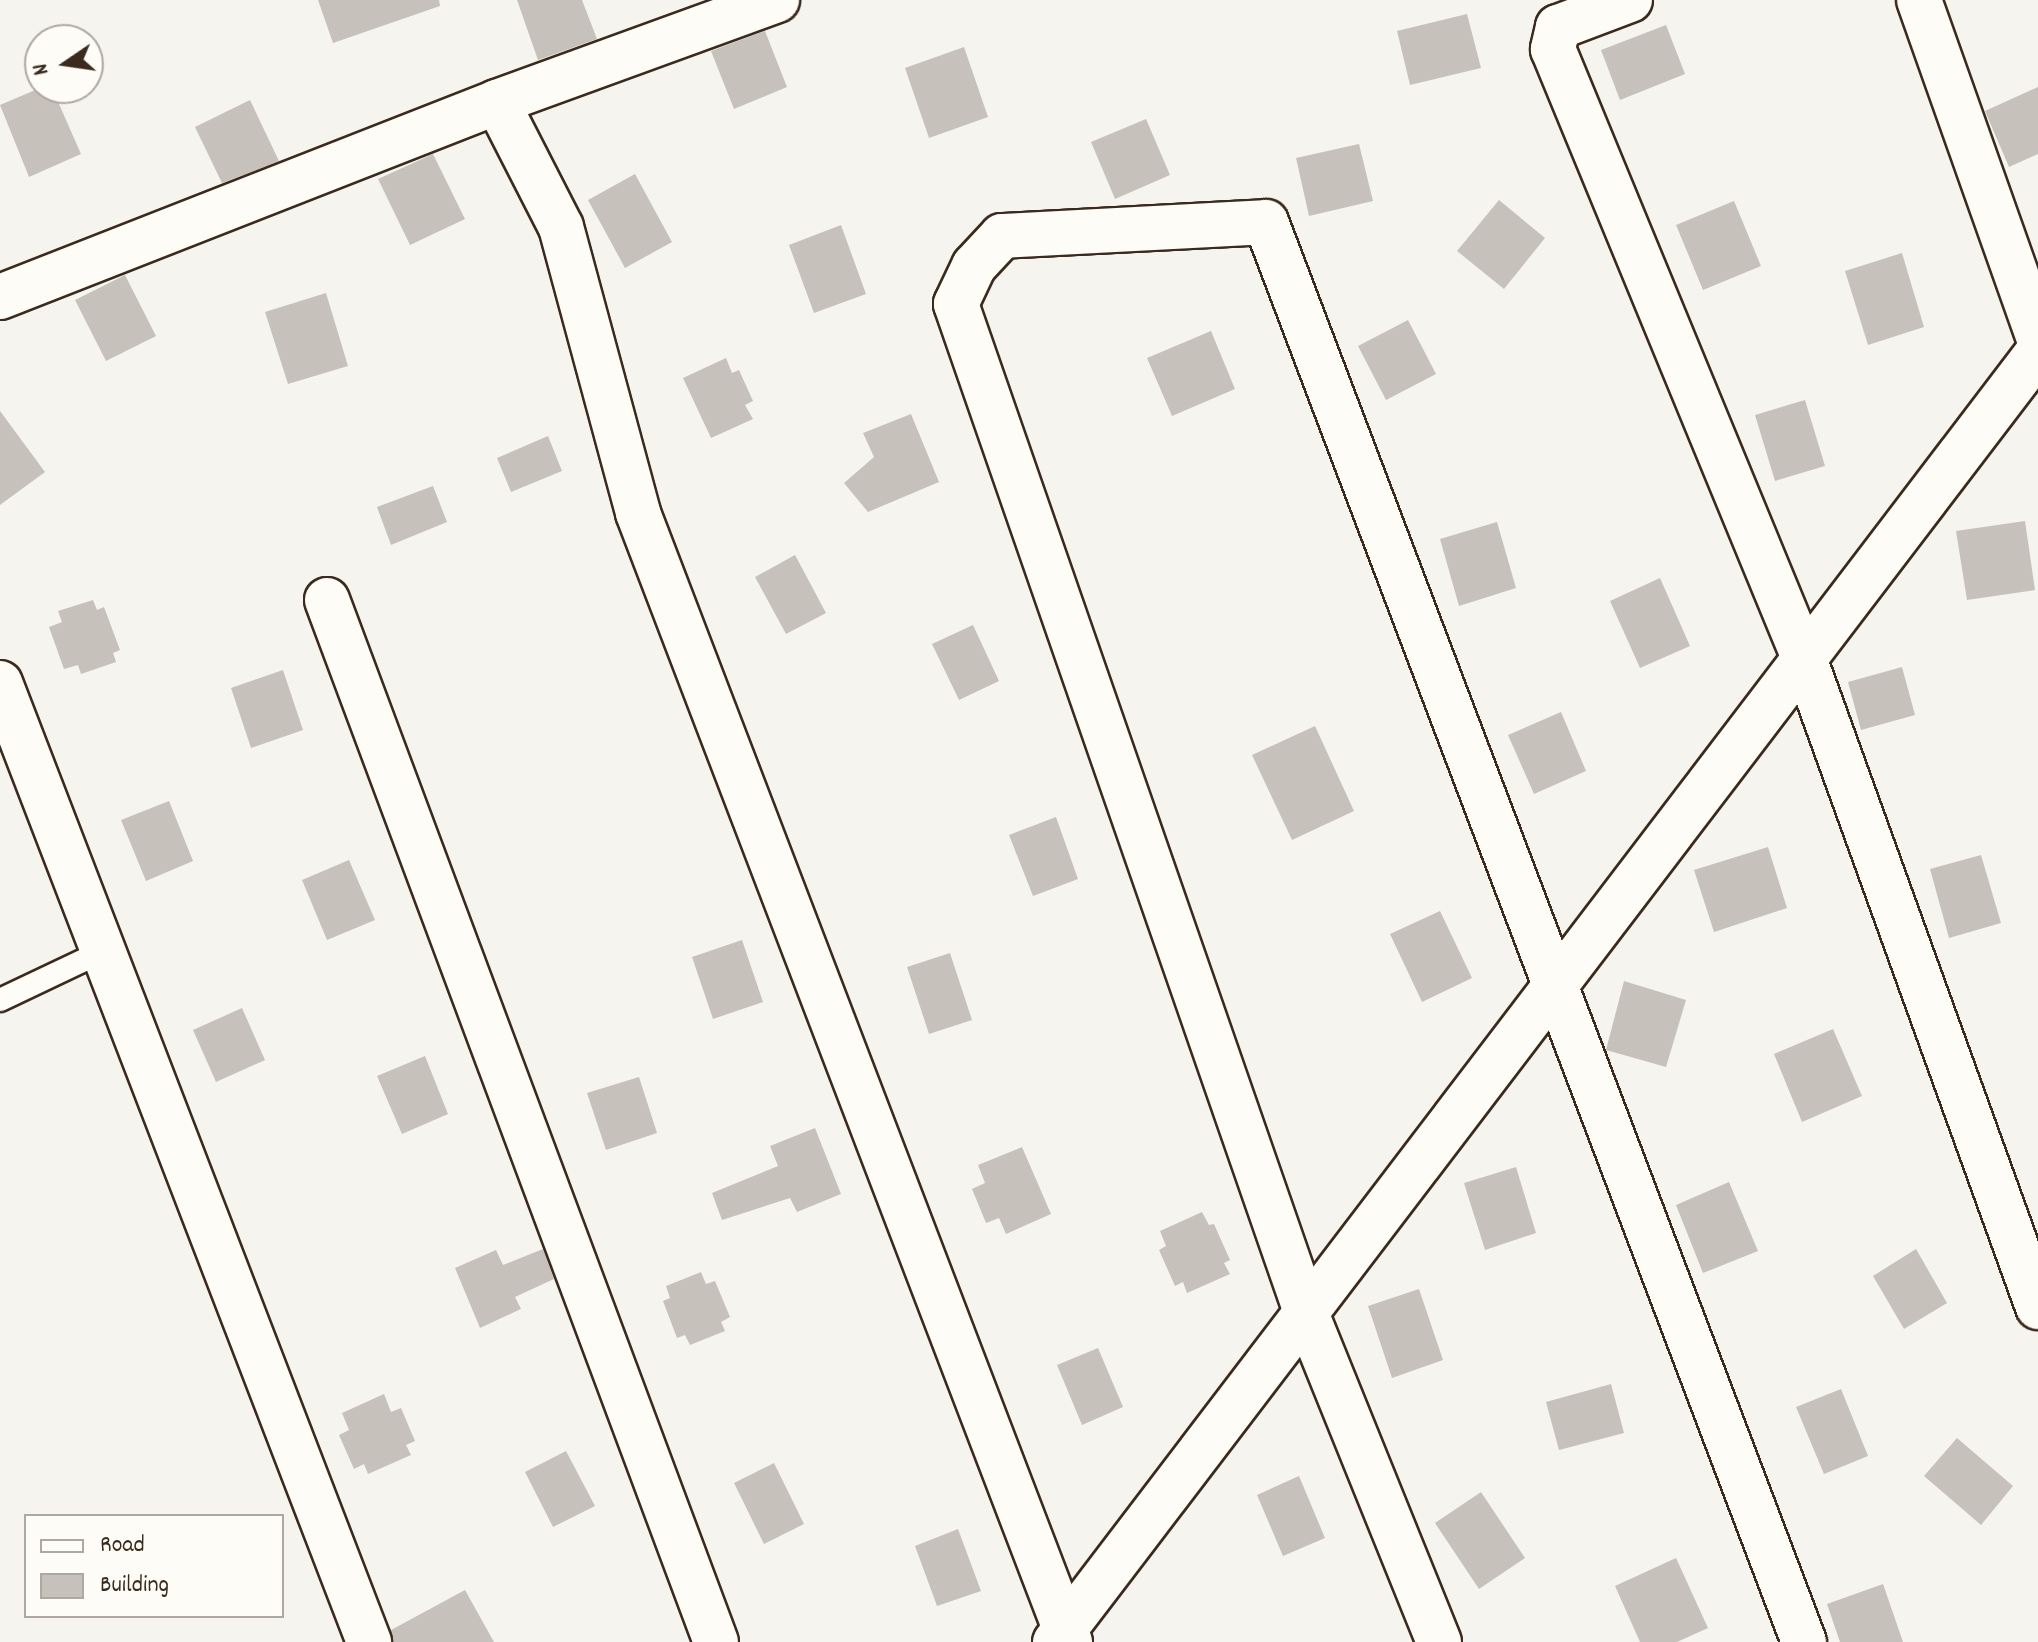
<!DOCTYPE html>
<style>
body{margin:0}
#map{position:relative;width:2038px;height:1642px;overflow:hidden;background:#f5f4ee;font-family:Dekko,sans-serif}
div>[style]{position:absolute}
.building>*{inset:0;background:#c7c1bb}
.roads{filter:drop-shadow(2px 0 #3b2a1e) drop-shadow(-2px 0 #3b2a1e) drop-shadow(0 2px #3b2a1e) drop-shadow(0 -2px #3b2a1e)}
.service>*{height:22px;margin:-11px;padding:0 11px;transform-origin:11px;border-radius:11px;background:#fdfcf7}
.minor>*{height:44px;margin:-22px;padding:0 22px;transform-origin:22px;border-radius:22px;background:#fdfcf7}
span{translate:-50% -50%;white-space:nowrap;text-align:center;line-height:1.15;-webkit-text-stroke:7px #fdfcf7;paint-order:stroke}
.legend{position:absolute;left:24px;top:1514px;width:260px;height:104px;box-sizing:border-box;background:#fdfcf7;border:2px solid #afa8a0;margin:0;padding:10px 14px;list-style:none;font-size:24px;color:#3b2a1e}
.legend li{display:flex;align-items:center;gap:16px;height:40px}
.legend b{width:40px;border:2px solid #afa8a0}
.north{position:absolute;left:24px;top:24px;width:80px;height:80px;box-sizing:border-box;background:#fdfcf7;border:2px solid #afa8a0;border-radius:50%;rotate:257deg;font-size:22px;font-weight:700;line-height:32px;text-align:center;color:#3b2a1e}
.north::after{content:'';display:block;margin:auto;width:28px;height:36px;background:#3b2a1e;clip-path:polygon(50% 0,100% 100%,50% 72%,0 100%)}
</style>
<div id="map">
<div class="building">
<div style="clip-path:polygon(318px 0,439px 0,440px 6px,333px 43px)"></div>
<div style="clip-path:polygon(517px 0,582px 0,597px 39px,538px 60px)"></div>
<div style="clip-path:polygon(1467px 14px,1481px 68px,1410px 85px,1397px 31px)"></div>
<div style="clip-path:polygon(1666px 25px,1685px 74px,1620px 100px,1601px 50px)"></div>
<div style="clip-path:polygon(765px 31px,787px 87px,734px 109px,711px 51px)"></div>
<div style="clip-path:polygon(964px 47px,988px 117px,929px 138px,905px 68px)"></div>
<div style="clip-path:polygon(2038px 87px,2038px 154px,2009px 167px,1985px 111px)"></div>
<div style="clip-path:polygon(40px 88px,52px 88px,81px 154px,29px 177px,0 105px)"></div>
<div style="clip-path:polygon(250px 100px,279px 161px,222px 183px,195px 127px)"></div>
<div style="clip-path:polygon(1146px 119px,1170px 175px,1115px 199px,1091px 142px)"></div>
<div style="clip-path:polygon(1359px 144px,1373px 201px,1309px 216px,1296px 158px)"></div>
<div style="clip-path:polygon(433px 154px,465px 219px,410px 245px,378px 179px)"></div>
<div style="clip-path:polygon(635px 174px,672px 242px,625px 268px,588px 200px)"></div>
<div style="clip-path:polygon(1499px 200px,1545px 238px,1504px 289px,1457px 251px)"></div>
<div style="clip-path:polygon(1734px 201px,1761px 266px,1703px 290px,1676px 225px)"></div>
<div style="clip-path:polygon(841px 225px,866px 294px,814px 313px,789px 245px)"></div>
<div style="clip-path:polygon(1902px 253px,1924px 327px,1868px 345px,1845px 271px)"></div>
<div style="clip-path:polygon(125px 275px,156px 336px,106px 361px,75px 300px)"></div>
<div style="clip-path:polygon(326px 293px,348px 366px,288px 384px,265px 312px)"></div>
<div style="clip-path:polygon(1408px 320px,1436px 374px,1386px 400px,1358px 346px)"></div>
<div style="clip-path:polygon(1211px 331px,1235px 389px,1172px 416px,1147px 358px)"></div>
<div style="clip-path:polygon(726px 358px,732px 373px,739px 370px,753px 401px,745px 405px,753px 419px,711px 438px,683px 378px)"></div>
<div style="clip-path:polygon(1805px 400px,1825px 466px,1775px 481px,1755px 415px)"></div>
<div style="clip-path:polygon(0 411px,45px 472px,0 505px)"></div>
<div style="clip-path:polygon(911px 414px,939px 482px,868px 512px,844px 483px,874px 457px,863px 433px)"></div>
<div style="clip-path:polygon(548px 436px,562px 471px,511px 492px,497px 458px)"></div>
<div style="clip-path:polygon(433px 486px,447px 522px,391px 545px,377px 507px)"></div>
<div style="clip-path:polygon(2025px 521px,2035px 590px,1967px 600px,1956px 531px)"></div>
<div style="clip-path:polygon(1497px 522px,1516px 588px,1459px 606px,1440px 539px)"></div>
<div style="clip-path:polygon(795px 555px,826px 613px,786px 634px,755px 577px)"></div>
<div style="clip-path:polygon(1660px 578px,1690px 646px,1640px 668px,1610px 601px)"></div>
<div style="clip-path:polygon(93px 600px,97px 610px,104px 607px,120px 650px,113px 653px,116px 662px,81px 674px,78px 665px,64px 669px,49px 627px,62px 622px,58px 611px)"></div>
<div style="clip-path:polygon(973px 625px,999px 681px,959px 700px,932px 644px)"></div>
<div style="clip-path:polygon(1902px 667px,1915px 715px,1861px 730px,1848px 682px)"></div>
<div style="clip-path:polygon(283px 670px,303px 730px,251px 748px,231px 688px)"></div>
<div style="clip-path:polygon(1561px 712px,1586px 771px,1534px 794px,1508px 735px)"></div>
<div style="clip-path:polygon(1315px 726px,1354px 811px,1292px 840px,1252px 755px)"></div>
<div style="clip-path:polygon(169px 801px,193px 861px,146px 881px,121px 820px)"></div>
<div style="clip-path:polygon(1056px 817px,1078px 879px,1033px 896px,1009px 835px)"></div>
<div style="clip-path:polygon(1768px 847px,1787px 908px,1714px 932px,1694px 870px)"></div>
<div style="clip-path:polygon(1981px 855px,2001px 923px,1949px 938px,1930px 869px)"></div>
<div style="clip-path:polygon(349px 860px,375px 920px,327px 940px,302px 880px)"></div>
<div style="clip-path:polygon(1440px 911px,1472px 978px,1422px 1002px,1390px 934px)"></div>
<div style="clip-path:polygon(742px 940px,763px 1002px,713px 1019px,692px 957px)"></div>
<div style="clip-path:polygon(950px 953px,972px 1020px,929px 1034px,907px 967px)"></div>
<div style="clip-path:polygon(1624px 981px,1686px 1000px,1666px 1067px,1606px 1050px)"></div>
<div style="clip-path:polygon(242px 1008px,265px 1060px,216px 1082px,193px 1030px)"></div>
<div style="clip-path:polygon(1833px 1029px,1862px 1096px,1802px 1122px,1774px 1054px)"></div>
<div style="clip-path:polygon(425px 1056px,448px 1114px,402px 1134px,377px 1076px)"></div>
<div style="clip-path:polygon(639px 1077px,657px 1133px,606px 1150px,587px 1093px)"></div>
<div style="clip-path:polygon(815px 1128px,841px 1194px,797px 1212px,790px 1198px,722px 1220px,712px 1193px,778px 1166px,770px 1146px)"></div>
<div style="clip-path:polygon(1022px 1147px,1051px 1214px,1006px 1234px,999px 1218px,986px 1223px,972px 1189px,985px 1183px,978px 1165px)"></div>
<div style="clip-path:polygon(1516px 1167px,1536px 1233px,1485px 1250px,1464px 1183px)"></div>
<div style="clip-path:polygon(1729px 1182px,1758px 1251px,1703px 1273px,1676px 1205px)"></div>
<div style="clip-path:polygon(1202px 1212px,1209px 1225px,1214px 1224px,1230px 1260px,1224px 1263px,1230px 1274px,1187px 1293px,1183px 1282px,1175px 1286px,1159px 1250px,1166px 1246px,1160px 1231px)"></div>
<div style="clip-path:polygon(543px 1249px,554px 1279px,515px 1297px,521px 1309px,480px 1328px,455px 1268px,496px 1250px,503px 1265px)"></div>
<div style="clip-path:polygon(1916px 1249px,1947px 1303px,1904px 1329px,1873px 1276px)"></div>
<div style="clip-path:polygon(701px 1272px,706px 1284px,715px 1281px,730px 1317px,721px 1322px,725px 1331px,690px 1345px,685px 1335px,677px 1338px,663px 1301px,670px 1298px,666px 1286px)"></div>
<div style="clip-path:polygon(1419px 1289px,1443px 1360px,1392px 1378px,1368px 1306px)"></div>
<div style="clip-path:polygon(1098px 1348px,1123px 1407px,1082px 1425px,1057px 1365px)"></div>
<div style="clip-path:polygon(1611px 1384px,1624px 1433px,1559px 1450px,1546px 1402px)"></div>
<div style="clip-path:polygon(1841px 1389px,1868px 1456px,1824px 1474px,1796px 1407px)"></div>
<div style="clip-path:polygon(384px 1394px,391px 1412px,401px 1408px,415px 1441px,406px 1445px,411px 1455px,368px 1474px,364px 1464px,354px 1469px,339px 1435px,349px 1430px,342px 1413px)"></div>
<div style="clip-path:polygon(1957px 1438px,2013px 1486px,1981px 1525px,1924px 1476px)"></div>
<div style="clip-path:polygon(566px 1451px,595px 1506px,553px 1527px,525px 1472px)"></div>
<div style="clip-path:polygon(774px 1463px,804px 1524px,764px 1544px,734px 1483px)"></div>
<div style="clip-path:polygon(1299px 1476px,1325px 1538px,1283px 1556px,1257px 1495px)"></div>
<div style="clip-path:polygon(1481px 1492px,1525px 1558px,1479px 1589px,1435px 1523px)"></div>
<div style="clip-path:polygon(958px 1529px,981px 1591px,937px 1606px,915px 1546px)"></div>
<div style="clip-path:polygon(1676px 1558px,1708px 1628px,1677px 1642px,1640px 1642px,1615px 1586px)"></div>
<div style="clip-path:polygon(1883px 1584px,1903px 1642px,1840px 1642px,1827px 1604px)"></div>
<div style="clip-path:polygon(465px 1590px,494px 1642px,393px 1642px,391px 1630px)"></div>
</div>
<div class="roads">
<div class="service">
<div style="left:0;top:1000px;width:114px;rotate:-25.4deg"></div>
</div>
<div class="minor">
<div style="left:1630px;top:0;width:77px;rotate:159.4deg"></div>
<div style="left:1558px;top:27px;width:23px;rotate:103deg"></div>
<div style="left:1553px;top:49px;width:659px;rotate:67.6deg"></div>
<div style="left:1804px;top:658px;width:690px;rotate:70.17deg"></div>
<div style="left:1919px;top:0;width:356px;rotate:70.5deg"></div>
<div style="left:497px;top:102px;width:140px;rotate:62.9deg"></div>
<div style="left:561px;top:227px;width:296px;rotate:74.9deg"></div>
<div style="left:638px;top:513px;width:1209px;rotate:69.06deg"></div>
<div style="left:0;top:297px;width:534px;rotate:-21.42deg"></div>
<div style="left:497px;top:102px;width:298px;rotate:-20deg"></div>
<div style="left:327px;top:600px;width:1112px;rotate:69.53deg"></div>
<div style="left:0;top:683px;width:1028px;rotate:68.95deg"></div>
<div style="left:1055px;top:1642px;width:1622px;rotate:-52.69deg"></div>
<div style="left:1439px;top:1642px;width:356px;rotate:-112deg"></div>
<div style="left:1306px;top:1312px;width:1067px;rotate:-109.15deg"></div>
<div style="left:956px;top:304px;width:42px;rotate:-64.7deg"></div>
<div style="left:974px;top:266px;width:41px;rotate:-47deg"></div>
<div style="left:1002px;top:236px;width:264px;rotate:-3deg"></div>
<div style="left:1266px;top:222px;width:1519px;rotate:69.25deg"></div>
</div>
</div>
<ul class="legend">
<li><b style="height:10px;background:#fdfcf7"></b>Road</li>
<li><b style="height:22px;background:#c7c1bb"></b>Building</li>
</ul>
<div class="north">N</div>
</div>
